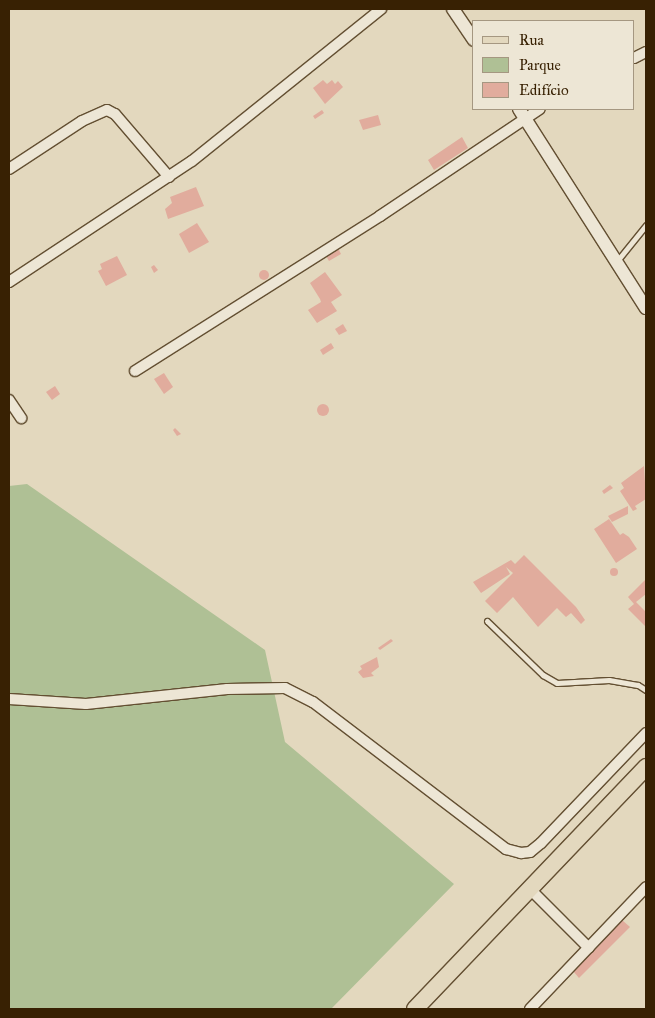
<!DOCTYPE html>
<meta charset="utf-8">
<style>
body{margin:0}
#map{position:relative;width:655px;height:1018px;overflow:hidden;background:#e3d8be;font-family:"IM FELL Great Primer",serif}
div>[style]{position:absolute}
.green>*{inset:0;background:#afc095}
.building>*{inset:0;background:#e1ac9d}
.round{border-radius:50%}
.roads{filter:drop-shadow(1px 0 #634f32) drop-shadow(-1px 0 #634f32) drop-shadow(0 1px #634f32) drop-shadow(0 -1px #634f32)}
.service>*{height:5px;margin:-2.5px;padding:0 2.5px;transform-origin:2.5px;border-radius:2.5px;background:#ede6d5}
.minor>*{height:10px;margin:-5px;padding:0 5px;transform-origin:5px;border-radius:5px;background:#ede6d5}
.tertiary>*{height:12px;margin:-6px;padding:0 6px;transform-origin:6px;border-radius:6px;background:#ede6d5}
.primary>*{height:16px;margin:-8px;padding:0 8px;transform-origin:8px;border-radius:8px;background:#e3d8be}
span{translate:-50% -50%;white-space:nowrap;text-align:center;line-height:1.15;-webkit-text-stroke:4.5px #ede6d5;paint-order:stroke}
.frame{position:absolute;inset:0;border:10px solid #382103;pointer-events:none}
.legend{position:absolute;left:472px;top:20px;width:162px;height:90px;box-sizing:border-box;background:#ede6d5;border:1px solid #a59781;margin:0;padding:6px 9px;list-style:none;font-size:15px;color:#382103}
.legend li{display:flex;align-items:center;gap:10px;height:25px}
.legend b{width:25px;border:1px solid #a59781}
</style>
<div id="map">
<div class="green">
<div style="clip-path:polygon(27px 484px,265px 650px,285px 742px,454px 884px,331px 1009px,9px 1009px,9px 486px)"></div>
</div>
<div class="building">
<div style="clip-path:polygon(323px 80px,327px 84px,332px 80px,335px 84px,338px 81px,343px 87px,325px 104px,313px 88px)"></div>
<div style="clip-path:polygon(322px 110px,324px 113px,315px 119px,313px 116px)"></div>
<div style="clip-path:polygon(378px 115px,381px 125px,363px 130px,359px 120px)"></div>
<div style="clip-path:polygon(462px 137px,468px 148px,434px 170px,428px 160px)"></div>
<div style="clip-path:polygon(196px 187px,204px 206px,168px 219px,165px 209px,172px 203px,170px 197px)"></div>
<div style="clip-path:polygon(197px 223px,209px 242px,189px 253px,179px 234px)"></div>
<div style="clip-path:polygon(338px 248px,341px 254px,329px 261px,326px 256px)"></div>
<div style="clip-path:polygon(117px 256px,127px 275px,106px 286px,98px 271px,102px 269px,100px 264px)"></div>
<div style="clip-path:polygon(154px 265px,158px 270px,154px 273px,151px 267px)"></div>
<div class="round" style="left:259px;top:270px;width:10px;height:10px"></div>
<div style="clip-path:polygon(325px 272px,342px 295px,331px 302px,337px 311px,317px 323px,308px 310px,321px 302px,320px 299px,310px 283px)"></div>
<div style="clip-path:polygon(343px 324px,347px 331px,339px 335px,335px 329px)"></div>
<div style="clip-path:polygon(331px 343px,334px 348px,323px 355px,320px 350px)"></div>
<div style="clip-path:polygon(164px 373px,173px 387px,164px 394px,154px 379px)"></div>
<div style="clip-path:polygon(55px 386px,60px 394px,52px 400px,46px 392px)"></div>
<div class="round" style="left:317px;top:404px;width:12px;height:12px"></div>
<div style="clip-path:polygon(175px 428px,181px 434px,177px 436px,173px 430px)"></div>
<div style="clip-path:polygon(644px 466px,646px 499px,635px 506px,637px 509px,633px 511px,620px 491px,624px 488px,621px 483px)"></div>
<div style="clip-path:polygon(610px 485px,613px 488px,604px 494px,602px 491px)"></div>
<div style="clip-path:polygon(628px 506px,628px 514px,612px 522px,608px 516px)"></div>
<div style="clip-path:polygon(609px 519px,620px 535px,623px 533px,629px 537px,637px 549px,616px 563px,594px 529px)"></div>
<div style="clip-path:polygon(524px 555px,576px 607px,585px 620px,581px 624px,571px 613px,566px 617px,557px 608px,538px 627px,513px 597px,497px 613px,485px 601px,513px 573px,506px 567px,510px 574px,481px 593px,473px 582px,511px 560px,515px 564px)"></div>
<div class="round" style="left:610px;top:568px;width:8px;height:8px"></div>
<div style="clip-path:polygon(646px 579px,646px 594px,636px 602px,646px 612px,646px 627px,628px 609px,634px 604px,628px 597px)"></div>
<div style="clip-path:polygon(391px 639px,393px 641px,380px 650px,378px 648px)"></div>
<div style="clip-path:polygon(377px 657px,379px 667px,371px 673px,374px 676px,363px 678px,358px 672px,362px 669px,360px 666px)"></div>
<div style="clip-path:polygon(622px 920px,630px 927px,579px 978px,573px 971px)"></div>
</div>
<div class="roads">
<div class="service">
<div style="left:617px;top:261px;width:46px;rotate:-51.1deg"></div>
<div style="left:487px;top:621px;width:78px;rotate:44deg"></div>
<div style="left:543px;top:675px;width:16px;rotate:30deg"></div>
<div style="left:557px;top:683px;width:52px;rotate:-3.3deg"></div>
<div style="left:609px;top:680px;width:29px;rotate:10deg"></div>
<div style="left:638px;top:685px;width:9px;rotate:32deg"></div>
</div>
<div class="minor">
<div style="left:634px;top:58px;width:13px;rotate:-27deg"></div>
<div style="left:9px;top:169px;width:87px;rotate:-33.3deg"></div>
<div style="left:82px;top:121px;width:27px;rotate:-24deg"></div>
<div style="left:107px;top:110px;width:9px;rotate:27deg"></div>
<div style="left:115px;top:114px;width:83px;rotate:49.4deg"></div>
<div style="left:9px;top:282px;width:219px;rotate:-33.5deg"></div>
<div style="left:192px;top:161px;width:243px;rotate:-38.8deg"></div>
<div style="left:135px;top:371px;width:290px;rotate:-32.3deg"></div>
<div style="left:380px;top:216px;width:192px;rotate:-33.8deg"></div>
<div style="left:9px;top:400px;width:22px;rotate:56deg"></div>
<div style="left:9px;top:699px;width:77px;rotate:3.7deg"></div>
<div style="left:86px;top:704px;width:142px;rotate:-6.1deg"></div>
<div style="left:227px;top:689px;width:58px;rotate:-1deg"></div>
<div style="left:285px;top:688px;width:31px;rotate:27deg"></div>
<div style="left:313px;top:702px;width:243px;rotate:37.3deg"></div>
<div style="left:506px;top:849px;width:16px;rotate:15deg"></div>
<div style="left:521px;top:853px;width:9px;rotate:-6deg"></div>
<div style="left:530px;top:852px;width:14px;rotate:-39deg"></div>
<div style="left:541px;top:843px;width:152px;rotate:-46.3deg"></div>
<div style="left:530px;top:889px;width:83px;rotate:45deg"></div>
<div style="left:530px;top:1009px;width:168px;rotate:-46.4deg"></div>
</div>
<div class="tertiary">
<div style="left:453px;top:9px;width:37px;rotate:56deg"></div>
<div style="left:519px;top:109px;width:236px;rotate:57.5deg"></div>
</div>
<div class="primary">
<div style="left:415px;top:1009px;width:335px;rotate:-46.3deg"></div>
</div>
</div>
<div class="frame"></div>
<ul class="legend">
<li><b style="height:6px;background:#e3d8be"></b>Rua</li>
<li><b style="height:14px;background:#afc095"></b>Parque</li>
<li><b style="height:14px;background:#e1ac9d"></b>Edifício</li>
</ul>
</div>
